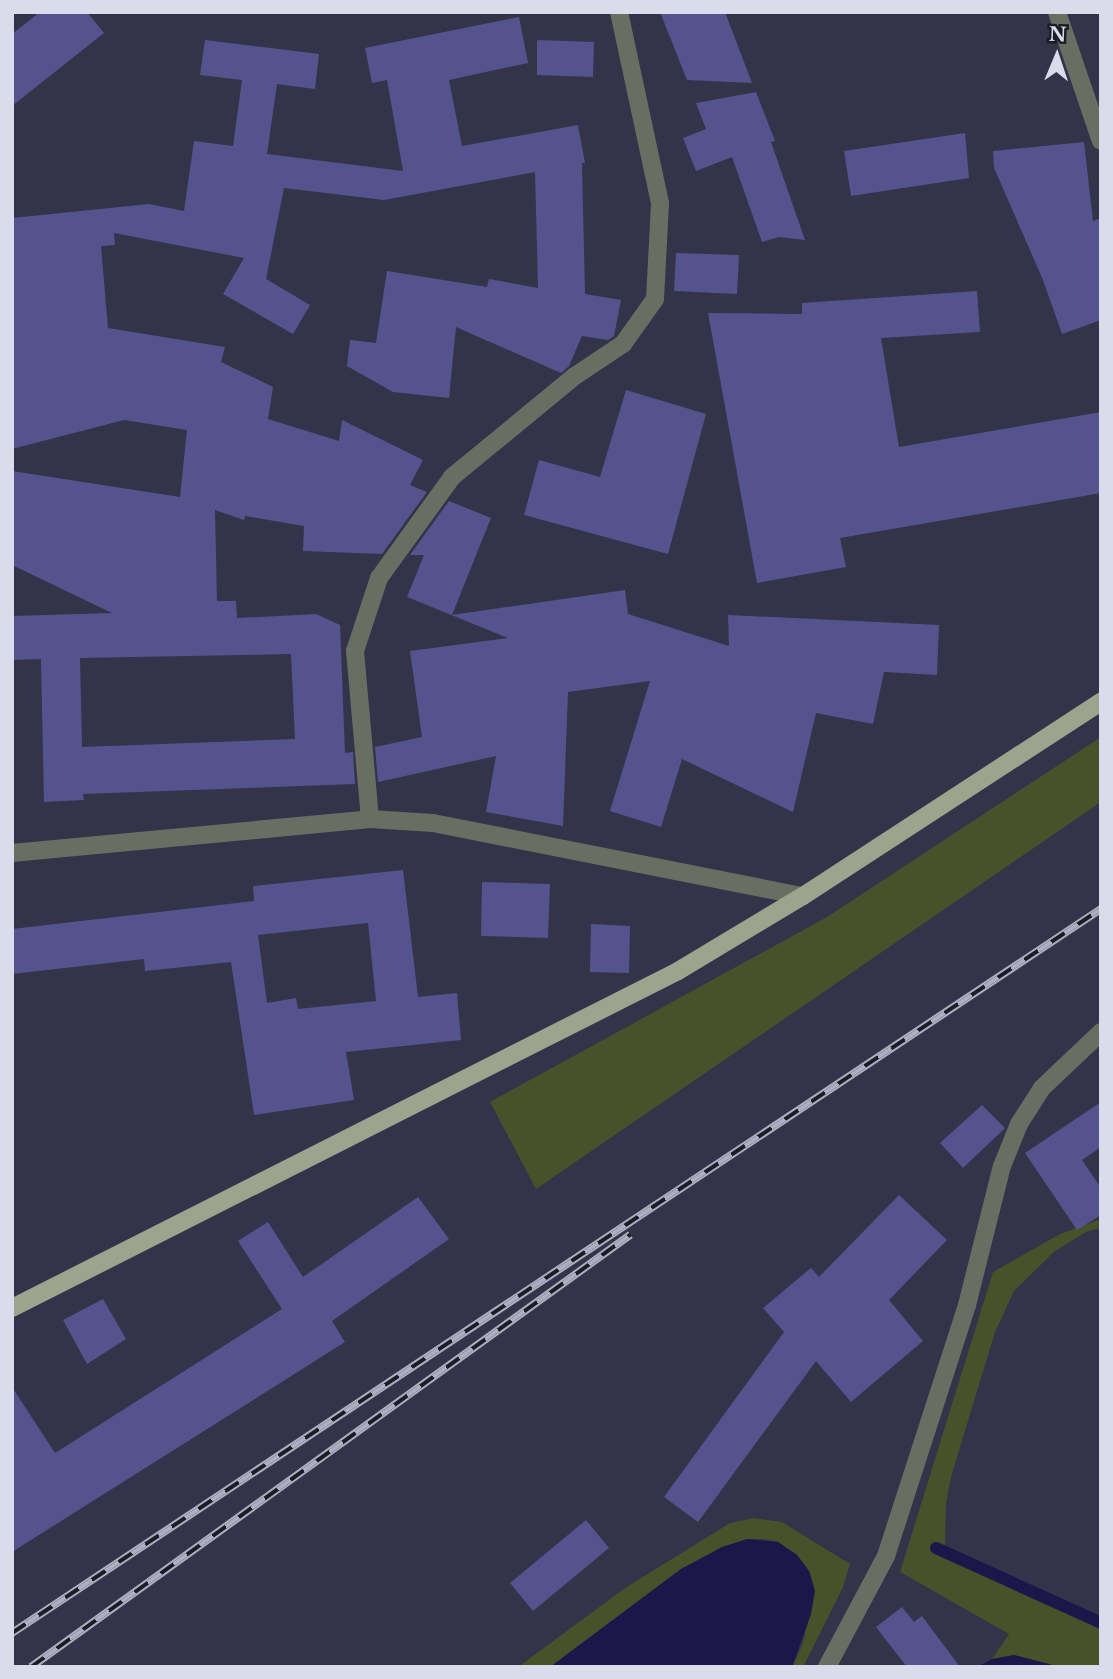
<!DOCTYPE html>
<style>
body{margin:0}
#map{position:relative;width:1113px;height:1679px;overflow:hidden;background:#33334a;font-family:"Libre Baskerville",serif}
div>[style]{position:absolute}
.green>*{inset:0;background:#47512a}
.water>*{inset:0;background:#1d164b}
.stream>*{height:12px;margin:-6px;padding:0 6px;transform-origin:6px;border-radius:6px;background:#1d164b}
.building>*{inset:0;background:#55538e}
.minor>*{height:18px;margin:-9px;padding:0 9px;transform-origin:9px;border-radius:9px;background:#6a6e62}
.major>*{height:18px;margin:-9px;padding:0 9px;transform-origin:9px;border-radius:9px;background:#9da48d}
.rail>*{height:8px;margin-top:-4px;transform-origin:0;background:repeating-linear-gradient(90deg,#1c1c27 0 16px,#adaebf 0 32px);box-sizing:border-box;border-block:2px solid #adaebf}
span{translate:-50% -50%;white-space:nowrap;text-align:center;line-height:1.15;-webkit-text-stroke:5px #1c1c27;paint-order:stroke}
.frame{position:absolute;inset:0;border:14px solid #dbdceb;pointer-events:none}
.north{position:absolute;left:1022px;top:21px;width:70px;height:70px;-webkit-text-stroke:5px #1c1c27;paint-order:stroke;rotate:2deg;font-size:19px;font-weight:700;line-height:28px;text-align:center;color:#dbdceb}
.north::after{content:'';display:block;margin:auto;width:24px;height:32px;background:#dbdceb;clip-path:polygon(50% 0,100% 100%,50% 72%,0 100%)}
</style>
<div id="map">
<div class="green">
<div style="clip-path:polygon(1101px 737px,1101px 802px,536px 1189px,490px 1102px,827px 917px)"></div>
<div style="clip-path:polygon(1101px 1219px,1101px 1228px,1086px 1232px,1055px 1251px,1014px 1291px,995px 1332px,951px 1477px,946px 1503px,945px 1546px,934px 1543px,931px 1549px,1101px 1628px,1101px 1667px,1060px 1667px,1014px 1655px,992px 1659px,1009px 1634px,900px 1572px,993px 1272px,1060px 1234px)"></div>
<div style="clip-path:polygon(754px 1518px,782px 1522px,850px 1564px,843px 1587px,803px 1667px,792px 1667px,802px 1646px,815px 1591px,809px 1571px,797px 1555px,778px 1542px,763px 1539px,747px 1539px,681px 1569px,550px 1667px,518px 1667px,625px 1588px,730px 1523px)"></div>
</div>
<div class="water">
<div style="clip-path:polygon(747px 1539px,778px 1542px,797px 1555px,809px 1571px,815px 1591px,811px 1614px,792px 1667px,550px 1667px,681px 1569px,722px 1547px)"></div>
<div style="clip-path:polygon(1014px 1655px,1060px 1667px,977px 1667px,992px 1659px)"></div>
</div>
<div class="stream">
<div style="left:936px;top:1548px;width:181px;rotate:24.4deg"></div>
</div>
<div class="building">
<div style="clip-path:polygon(40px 12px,87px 12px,104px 33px,12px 106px,12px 34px)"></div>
<div style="clip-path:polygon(660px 12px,725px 12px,752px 83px,687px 80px)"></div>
<div style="clip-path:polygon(evenodd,519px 17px,528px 63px,449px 80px,462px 146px,578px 125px,585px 163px,582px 163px,585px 294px,621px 300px,614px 336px,608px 340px,582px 336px,569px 366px,561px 373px,456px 327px,449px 398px,393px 392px,347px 366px,350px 340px,376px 343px,387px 271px,487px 287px,489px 279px,538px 288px,535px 172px,384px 200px,284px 188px,266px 279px,310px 305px,293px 334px,223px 294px,244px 258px,114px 233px,115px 245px,101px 246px,108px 328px,225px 347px,221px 362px,273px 387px,268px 419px,339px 441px,342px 420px,423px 460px,410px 485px,427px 492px,382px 554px,303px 551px,304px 526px,245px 516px,244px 520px,215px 510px,217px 601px,236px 601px,237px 618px,316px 614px,340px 625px,345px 753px,353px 752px,355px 784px,83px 794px,84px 800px,44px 802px,41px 659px,12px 660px,12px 616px,112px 613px,12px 565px,12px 471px,180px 497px,187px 430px,124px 420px,12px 449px,12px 218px,149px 204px,184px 211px,194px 141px,233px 146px,242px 80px,200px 75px,205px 40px,319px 54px,315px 89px,277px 84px,267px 154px,403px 171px,387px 80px,372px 83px,365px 48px,519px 17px,291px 654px,295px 739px,82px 747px,80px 658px,291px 654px)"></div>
<div style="clip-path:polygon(537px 40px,594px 42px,593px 77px,537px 75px)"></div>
<div style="clip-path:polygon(756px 92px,775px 141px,771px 142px,805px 240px,779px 237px,762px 242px,732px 157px,696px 171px,683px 138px,706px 129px,696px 103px)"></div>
<div style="clip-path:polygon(965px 133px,969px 178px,851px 196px,844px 151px)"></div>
<div style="clip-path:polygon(1084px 142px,1093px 221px,1101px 218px,1101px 320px,1062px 334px,1043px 280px,994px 168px,993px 151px)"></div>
<div style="clip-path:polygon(676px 253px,739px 255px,737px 294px,674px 291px)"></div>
<div style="clip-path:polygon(977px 291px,980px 332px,881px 338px,899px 447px,1101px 412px,1101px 493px,840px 538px,846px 567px,757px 583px,708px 313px,802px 314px,802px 303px)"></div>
<div style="clip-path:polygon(626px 390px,706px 414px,668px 554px,524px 515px,539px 460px,600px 477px)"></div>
<div style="clip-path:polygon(449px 501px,491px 518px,452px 615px,625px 590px,628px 614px,729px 646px,728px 615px,939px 625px,937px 675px,884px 672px,873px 724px,816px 713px,793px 812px,682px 759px,661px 827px,610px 811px,650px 681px,568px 692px,563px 826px,486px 812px,496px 756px,378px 782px,375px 747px,422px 737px,410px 651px,508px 638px,407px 597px,424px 555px,410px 555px)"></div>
<div style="clip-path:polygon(evenodd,403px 870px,418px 997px,457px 993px,461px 1040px,346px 1052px,354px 1100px,254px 1115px,231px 962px,145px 971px,144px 959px,12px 974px,12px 929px,254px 901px,253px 886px,403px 870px,368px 923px,376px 1001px,298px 1009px,296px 998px,267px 1003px,258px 935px,368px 923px)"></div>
<div style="clip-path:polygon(482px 882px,550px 884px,548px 938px,481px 936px)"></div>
<div style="clip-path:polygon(591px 924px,630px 926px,629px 973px,590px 972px)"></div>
<div style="clip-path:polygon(1101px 1102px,1101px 1147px,1082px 1160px,1101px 1188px,1101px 1215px,1077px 1230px,1025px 1153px)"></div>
<div style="clip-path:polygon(982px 1105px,1005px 1128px,963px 1168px,940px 1143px)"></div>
<div style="clip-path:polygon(899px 1195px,947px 1240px,889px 1300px,923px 1341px,851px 1402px,816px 1361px,698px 1522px,664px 1497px,784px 1332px,763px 1308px,811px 1268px,819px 1277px)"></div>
<div style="clip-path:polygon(418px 1197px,449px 1239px,332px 1321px,345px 1342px,12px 1552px,12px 1387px,55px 1453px,282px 1309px,238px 1241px,268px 1222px,303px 1277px)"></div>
<div style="clip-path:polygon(103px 1299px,126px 1339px,87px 1364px,63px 1320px)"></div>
<div style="clip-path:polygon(586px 1520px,609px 1548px,533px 1611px,510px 1583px)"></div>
<div style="clip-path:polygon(902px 1607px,914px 1622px,922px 1616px,960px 1667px,907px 1667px,876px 1627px)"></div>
</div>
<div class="minor">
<div style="left:1057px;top:12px;width:136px;rotate:71.2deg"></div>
<div style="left:370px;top:819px;width:169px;rotate:-95.1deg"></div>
<div style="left:355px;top:651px;width:77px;rotate:-71.8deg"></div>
<div style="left:379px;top:578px;width:125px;rotate:-54.1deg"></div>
<div style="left:452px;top:477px;width:159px;rotate:-39.4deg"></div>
<div style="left:575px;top:376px;width:58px;rotate:-33.7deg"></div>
<div style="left:623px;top:344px;width:55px;rotate:-54.6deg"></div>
<div style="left:655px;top:299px;width:96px;rotate:-87deg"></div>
<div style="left:660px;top:203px;width:195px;rotate:-102.1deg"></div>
<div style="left:12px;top:853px;width:360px;rotate:-5.4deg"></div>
<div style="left:370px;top:819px;width:63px;rotate:3.6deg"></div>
<div style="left:433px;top:823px;width:377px;rotate:11.2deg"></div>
<div style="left:827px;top:1667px;width:126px;rotate:-62deg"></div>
<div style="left:886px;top:1556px;width:264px;rotate:-72.1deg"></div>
<div style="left:967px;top:1305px;width:143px;rotate:-75.9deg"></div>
<div style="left:1002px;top:1166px;width:45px;rotate:-68deg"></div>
<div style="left:1019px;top:1124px;width:43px;rotate:-57.4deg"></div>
<div style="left:1042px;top:1088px;width:81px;rotate:-43.5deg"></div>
</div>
<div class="major">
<div style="left:12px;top:1308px;width:746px;rotate:-26.84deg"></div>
<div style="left:678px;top:971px;width:146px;rotate:-31deg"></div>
<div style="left:803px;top:896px;width:356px;rotate:-33.1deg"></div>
</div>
<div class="rail">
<div style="left:12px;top:1633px;width:1308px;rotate:-33.62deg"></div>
<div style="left:31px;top:1667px;width:739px;rotate:-35.8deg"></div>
</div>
<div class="frame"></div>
<div class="north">N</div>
</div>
